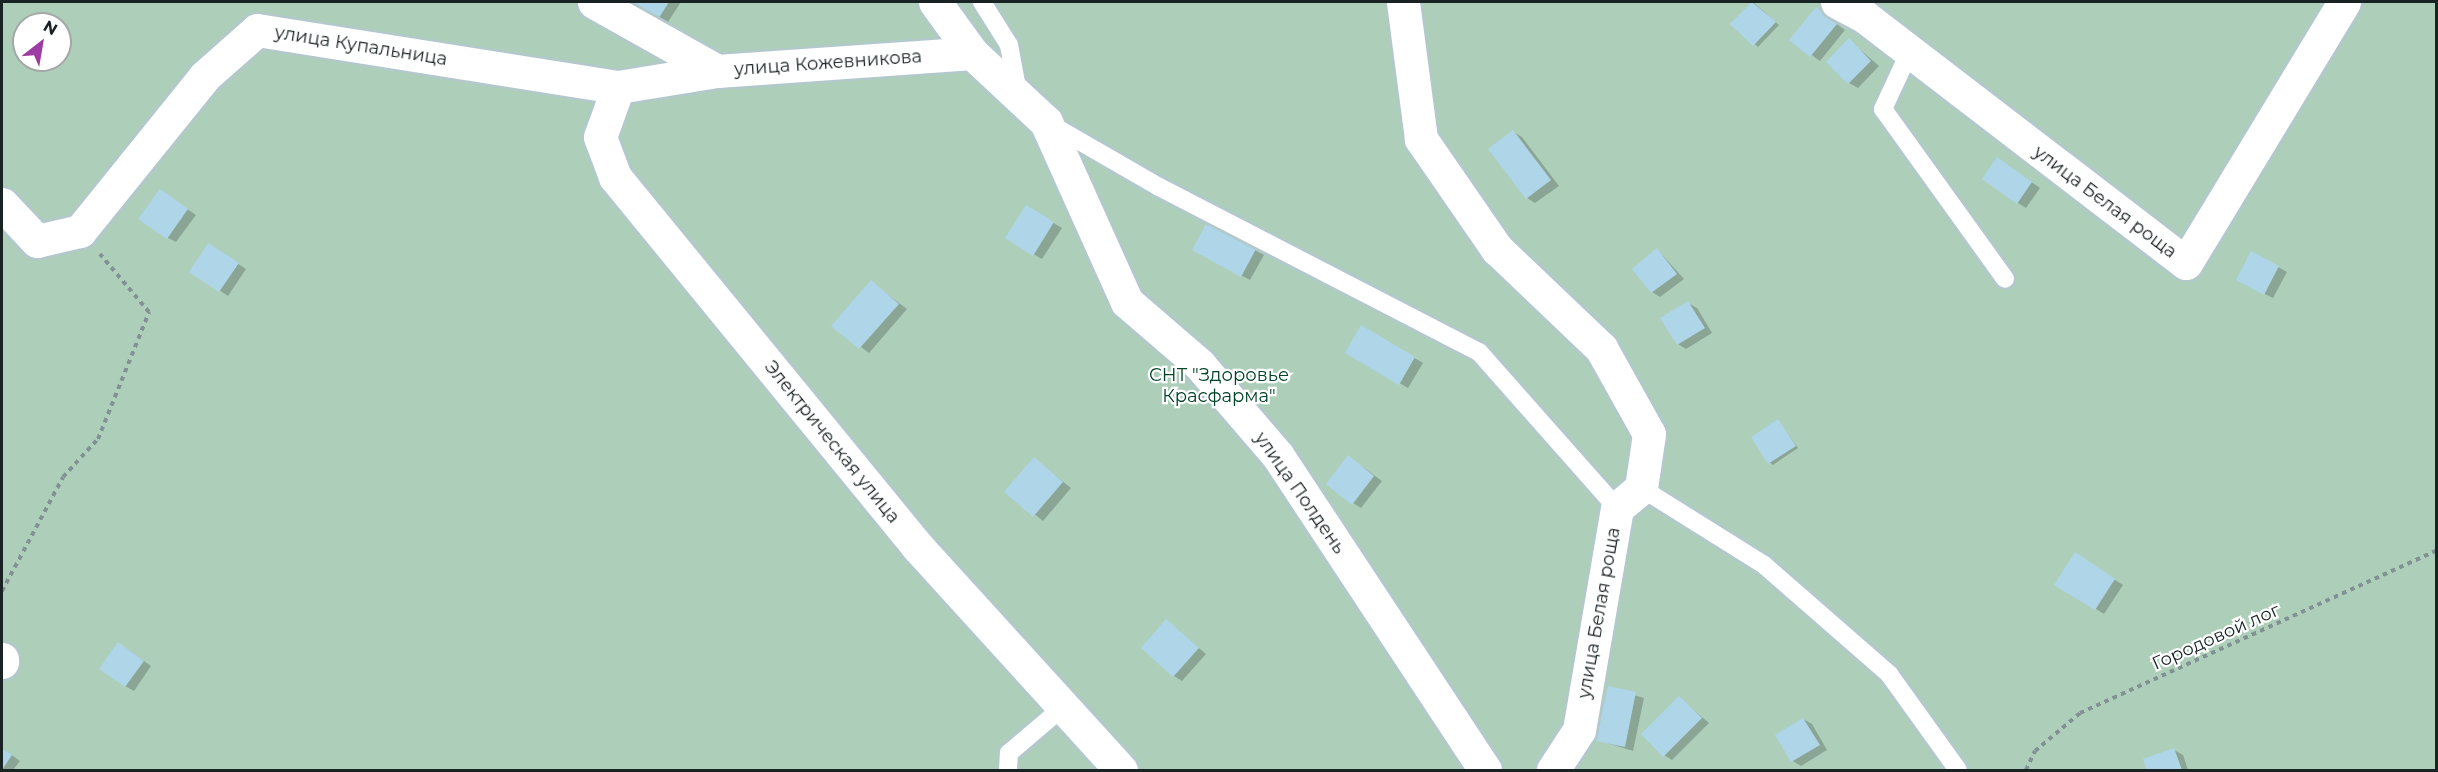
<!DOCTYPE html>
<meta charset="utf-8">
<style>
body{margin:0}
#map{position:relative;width:2438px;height:772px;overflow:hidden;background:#e1f8fb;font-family:Montserrat,sans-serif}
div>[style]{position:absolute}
.green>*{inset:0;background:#adcfba}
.shadow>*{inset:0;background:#0003}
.building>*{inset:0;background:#aed5e8}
.path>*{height:4px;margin-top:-2px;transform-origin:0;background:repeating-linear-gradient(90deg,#829294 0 4.5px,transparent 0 9px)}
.roads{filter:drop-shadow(2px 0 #b2c8cb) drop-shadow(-2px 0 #b2c8cb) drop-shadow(0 2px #b2c8cb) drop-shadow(0 -2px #b2c8cb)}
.service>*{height:18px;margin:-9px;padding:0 9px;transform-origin:9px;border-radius:9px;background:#fff}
.minor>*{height:33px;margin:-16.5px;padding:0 16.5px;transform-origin:16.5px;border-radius:16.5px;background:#fff}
span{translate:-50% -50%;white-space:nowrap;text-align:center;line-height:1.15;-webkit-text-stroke:4.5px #fff;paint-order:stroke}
.street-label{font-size:18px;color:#1a2324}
.park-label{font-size:18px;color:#004327}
.frame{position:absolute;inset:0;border:3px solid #1a2324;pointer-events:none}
.north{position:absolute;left:12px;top:12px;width:60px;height:60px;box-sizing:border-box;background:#fff;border:2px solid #a3a7a7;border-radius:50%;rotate:31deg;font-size:16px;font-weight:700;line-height:24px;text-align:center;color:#1a2324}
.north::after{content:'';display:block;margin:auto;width:21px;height:27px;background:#9d3da4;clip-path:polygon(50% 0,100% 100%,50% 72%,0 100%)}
</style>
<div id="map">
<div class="green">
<div style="clip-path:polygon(evenodd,2px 2px,2436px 2px,2436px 770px,2px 770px,2px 2px,24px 24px,60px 24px,60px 60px,24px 60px,24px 24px)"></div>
</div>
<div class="shadow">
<div style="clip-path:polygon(627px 2px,681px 2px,666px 25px)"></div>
<div style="clip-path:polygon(1753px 2px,1779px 25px,1758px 47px,1733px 24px)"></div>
<div style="clip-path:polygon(1816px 9px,1845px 30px,1820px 61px,1791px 40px)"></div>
<div style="clip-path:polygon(1849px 40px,1879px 66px,1858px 88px,1849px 83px)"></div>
<div style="clip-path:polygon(1513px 132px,1522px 137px,1559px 186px,1535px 203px,1527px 198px)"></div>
<div style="clip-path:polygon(2006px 164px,2040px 188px,2026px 208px,2018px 203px)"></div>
<div style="clip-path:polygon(168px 196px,196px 215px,176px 242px,168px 238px)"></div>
<div style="clip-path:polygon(1027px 207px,1062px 228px,1042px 259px,1033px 254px)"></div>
<div style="clip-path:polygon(1208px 224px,1264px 255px,1250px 280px,1202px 255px)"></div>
<div style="clip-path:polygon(217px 250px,246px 269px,228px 296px,191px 271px)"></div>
<div style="clip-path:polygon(1658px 250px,1684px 279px,1660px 297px,1652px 292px)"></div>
<div style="clip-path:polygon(2278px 267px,2287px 272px,2273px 298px,2246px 285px)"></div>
<div style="clip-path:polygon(871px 282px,907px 309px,869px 353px,833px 326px)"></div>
<div style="clip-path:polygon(1688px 303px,1697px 308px,1712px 333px,1686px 349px,1678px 344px)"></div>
<div style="clip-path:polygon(1362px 327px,1423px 363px,1408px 388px,1347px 352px)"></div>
<div style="clip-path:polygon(1778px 421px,1798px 448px,1773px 465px,1769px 462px)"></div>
<div style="clip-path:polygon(1349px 457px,1382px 481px,1361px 508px,1353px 503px)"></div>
<div style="clip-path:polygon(1034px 459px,1071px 488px,1043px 521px,1007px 492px)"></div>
<div style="clip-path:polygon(2083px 559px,2123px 585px,2104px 614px,2056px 584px)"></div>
<div style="clip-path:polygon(1167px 621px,1206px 654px,1182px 681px,1174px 676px)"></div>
<div style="clip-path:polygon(127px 649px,151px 666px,134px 691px,125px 686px)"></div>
<div style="clip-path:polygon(1609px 688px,1644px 698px,1633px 751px,1598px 740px)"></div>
<div style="clip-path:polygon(1679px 698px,1709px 723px,1672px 760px,1664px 755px)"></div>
<div style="clip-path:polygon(1803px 719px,1812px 724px,1827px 750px,1801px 766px,1793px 761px)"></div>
<div style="clip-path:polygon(2px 748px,20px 761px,13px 770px,2px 770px)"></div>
<div style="clip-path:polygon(2174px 750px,2183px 755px,2188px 770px,2149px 770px,2145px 760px)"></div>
</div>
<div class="building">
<div style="clip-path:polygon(624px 2px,669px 2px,657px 21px)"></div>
<div style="clip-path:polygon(1752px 2px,1776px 22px,1753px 46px,1730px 24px)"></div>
<div style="clip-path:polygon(1816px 7px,1837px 24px,1810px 57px,1789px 40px)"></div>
<div style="clip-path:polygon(1849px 38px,1871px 61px,1848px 84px,1826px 62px)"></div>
<div style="clip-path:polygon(1513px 130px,1551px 180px,1526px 199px,1488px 149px)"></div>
<div style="clip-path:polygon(1997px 157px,2032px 182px,2017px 204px,1982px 179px)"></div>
<div style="clip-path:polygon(160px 189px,188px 209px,167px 239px,138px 219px)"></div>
<div style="clip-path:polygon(1026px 205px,1054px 222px,1033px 256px,1005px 238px)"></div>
<div style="clip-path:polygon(1207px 222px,1256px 249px,1241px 277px,1192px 250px)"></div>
<div style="clip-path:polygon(208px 243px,239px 263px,219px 292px,189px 272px)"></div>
<div style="clip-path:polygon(1657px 248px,1677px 274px,1651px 293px,1632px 269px)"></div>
<div style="clip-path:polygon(2251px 251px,2279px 266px,2264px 295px,2236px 280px)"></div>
<div style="clip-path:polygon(871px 280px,899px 304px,859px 349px,831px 326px)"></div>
<div style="clip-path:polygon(1688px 301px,1705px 328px,1677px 345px,1660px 318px)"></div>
<div style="clip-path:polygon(1361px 325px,1415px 357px,1399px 385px,1345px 353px)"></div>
<div style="clip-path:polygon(1778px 419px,1796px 446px,1768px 464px,1751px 437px)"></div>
<div style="clip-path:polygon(1348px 455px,1374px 476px,1352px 505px,1326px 484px)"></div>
<div style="clip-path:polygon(1034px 457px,1063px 482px,1033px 517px,1004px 492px)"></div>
<div style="clip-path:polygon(2075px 552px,2115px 579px,2095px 610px,2054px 585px)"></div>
<div style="clip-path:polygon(1166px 619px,1199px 648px,1173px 677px,1141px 648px)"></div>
<div style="clip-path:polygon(118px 642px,144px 661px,125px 687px,99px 669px)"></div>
<div style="clip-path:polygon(1608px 686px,1636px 692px,1625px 747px,1596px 741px)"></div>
<div style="clip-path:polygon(1679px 696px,1702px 718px,1663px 757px,1641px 734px)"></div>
<div style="clip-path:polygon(1803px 718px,1820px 745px,1791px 762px,1775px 735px)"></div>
<div style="clip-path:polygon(2px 748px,12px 755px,2px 770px)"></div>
<div style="clip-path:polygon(2174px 748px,2182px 770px,2147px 770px,2143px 759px)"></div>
</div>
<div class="path">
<div style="left:2px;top:591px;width:129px;rotate:-61.8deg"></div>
<div style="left:63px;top:477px;width:52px;rotate:-47.4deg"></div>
<div style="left:98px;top:439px;width:137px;rotate:-68.1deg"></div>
<div style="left:149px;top:312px;width:76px;rotate:-130.2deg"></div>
<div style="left:2026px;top:770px;width:21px;rotate:-65deg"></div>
<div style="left:2035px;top:751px;width:59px;rotate:-40.2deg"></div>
<div style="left:2080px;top:713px;width:391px;rotate:-24.5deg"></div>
</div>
<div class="roads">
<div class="service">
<div style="left:982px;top:2px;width:51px;rotate:57.9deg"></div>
<div style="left:1009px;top:45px;width:49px;rotate:79.4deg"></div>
<div style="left:1909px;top:53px;width:62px;rotate:114.9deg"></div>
<div style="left:1883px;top:109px;width:209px;rotate:54.3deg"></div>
<div style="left:1050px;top:124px;width:126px;rotate:30deg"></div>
<div style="left:1159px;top:187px;width:360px;rotate:27.3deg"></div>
<div style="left:1479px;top:352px;width:208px;rotate:48.5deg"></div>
<div style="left:1641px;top:488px;width:145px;rotate:32deg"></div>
<div style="left:1764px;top:565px;width:166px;rotate:41.1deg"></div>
<div style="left:1889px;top:674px;width:118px;rotate:54.3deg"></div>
<div style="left:1008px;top:770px;width:17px;rotate:-87deg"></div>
<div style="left:1009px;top:753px;width:71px;rotate:-40.4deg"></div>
</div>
<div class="minor">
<div style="left:594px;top:2px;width:141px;rotate:29.3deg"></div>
<div style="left:717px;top:71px;width:256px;rotate:-4deg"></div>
<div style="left:935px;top:2px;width:63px;rotate:54deg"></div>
<div style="left:972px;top:53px;width:101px;rotate:43deg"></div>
<div style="left:1046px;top:122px;width:197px;rotate:65.8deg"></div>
<div style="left:1127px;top:302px;width:95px;rotate:40.7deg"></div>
<div style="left:1199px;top:364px;width:121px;rotate:49.3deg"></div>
<div style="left:1278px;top:456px;width:376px;rotate:56.6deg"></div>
<div style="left:1403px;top:2px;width:138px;rotate:82.5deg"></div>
<div style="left:1421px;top:139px;width:134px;rotate:55.4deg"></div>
<div style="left:1497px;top:249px;width:144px;rotate:43.6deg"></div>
<div style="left:1601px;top:348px;width:98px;rotate:60.8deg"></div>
<div style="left:1649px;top:434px;width:55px;rotate:98.4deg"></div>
<div style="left:1641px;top:488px;width:31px;rotate:140deg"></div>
<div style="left:1617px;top:508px;width:225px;rotate:99.7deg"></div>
<div style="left:1579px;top:730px;width:48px;rotate:123deg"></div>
<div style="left:1837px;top:2px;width:32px;rotate:28deg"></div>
<div style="left:1865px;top:17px;width:404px;rotate:37.5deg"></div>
<div style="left:2186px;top:263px;width:305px;rotate:-58.8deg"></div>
<div style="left:618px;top:87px;width:53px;rotate:109.8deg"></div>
<div style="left:600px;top:137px;width:43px;rotate:69.4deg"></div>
<div style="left:615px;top:177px;width:477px;rotate:50.7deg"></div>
<div style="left:917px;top:546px;width:303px;rotate:47.7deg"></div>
<div style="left:2px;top:204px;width:51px;rotate:46.6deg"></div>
<div style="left:37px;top:241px;width:44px;rotate:-13.1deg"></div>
<div style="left:80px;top:231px;width:199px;rotate:-51.1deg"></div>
<div style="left:205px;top:76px;width:69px;rotate:-41.5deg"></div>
<div style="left:257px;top:30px;width:365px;rotate:9deg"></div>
<div style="left:618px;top:87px;width:100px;rotate:-9.2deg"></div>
<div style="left:2px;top:659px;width:3px;rotate:90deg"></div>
</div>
</div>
<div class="street-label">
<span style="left:361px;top:46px;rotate:9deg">улица Купальница</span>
<span style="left:828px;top:63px;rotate:-4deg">улица Кожевникова</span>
<span style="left:2105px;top:202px;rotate:37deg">улица Белая роща</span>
<span style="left:832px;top:442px;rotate:51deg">Электрическая улица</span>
<span style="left:1300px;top:493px;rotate:55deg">улица Полдень</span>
<span style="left:1599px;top:613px;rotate:-80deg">улица Белая роща</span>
<span style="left:2216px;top:637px;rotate:-24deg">Городовой лог</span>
</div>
<div class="park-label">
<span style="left:1219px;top:386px">СНТ "Здоровье<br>Красфарма"</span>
</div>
<div class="frame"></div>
<div class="north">N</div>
</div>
